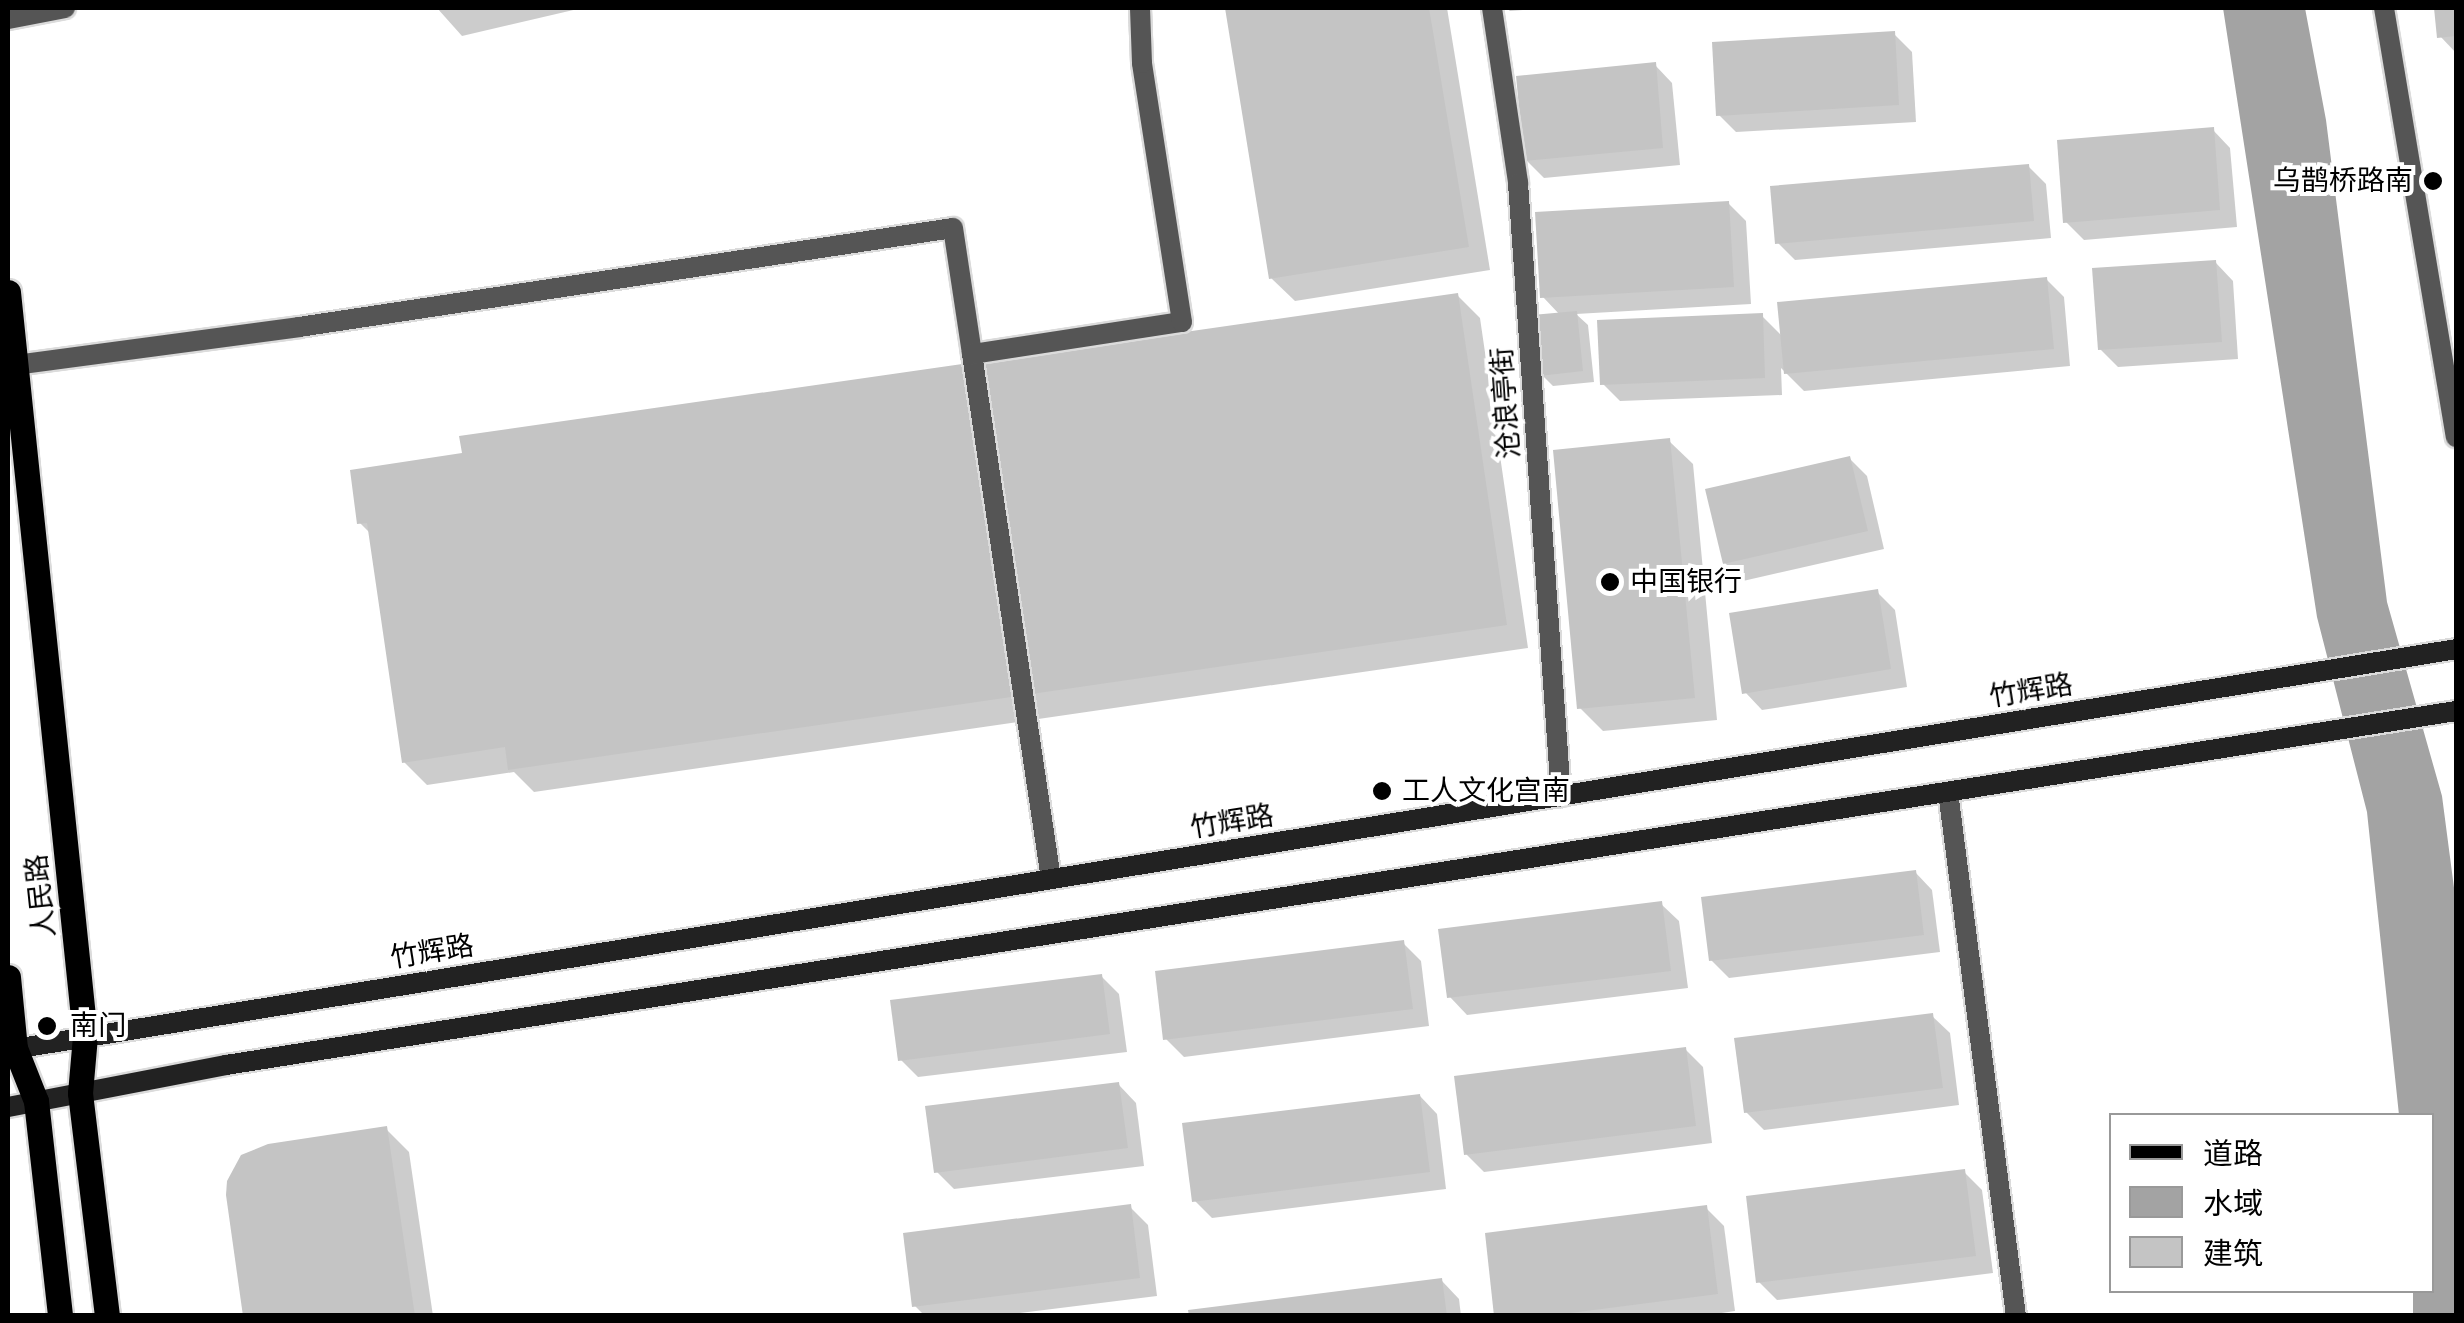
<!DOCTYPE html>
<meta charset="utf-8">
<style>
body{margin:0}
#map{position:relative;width:2464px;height:1323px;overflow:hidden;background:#fff;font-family:"Nunito Sans","Noto Sans SC",sans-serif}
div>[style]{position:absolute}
.water>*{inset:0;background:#a3a3a3}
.shadow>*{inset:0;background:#0003}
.building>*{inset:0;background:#c4c4c4}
.roads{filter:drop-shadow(2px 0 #dbdbdb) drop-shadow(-2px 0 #dbdbdb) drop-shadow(0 2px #dbdbdb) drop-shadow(0 -2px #dbdbdb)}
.service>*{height:20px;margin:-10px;padding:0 10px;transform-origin:10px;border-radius:10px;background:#555}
.minor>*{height:20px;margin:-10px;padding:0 10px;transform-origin:10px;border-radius:10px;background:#555}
.tertiary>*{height:20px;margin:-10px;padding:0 10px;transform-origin:10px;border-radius:10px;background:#555}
.secondary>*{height:20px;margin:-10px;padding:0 10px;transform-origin:10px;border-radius:10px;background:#222}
.primary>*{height:25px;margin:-12.5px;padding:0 12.5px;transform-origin:12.5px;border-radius:12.5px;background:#000}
.dots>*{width:28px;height:28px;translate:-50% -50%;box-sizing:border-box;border:5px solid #fff;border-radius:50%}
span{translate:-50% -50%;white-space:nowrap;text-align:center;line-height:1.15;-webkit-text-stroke:8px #fff;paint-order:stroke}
.poi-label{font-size:28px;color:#000}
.right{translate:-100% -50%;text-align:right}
.left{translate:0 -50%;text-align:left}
.street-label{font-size:28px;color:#000}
.frame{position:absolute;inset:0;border:10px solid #000;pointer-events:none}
.legend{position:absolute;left:2109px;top:1113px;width:325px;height:180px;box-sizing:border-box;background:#fff;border:2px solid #999;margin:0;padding:12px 18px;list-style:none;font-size:30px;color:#000}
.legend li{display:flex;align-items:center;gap:20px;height:50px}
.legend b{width:50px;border:2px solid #999}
</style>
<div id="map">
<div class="water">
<div style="clip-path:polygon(2223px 8px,2305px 8px,2326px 120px,2387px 602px,2442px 796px,2456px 903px,2456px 1315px,2413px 1315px,2413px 1291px,2432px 1290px,2432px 1116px,2399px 1115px,2367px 812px,2317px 617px)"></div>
</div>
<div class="shadow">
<div style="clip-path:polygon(437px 8px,582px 8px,462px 36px)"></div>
<div style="clip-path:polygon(1227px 8px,1447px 8px,1490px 270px,1295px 301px,1271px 278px)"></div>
<div style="clip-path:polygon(1506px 8px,1548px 8px,1510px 11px)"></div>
<div style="clip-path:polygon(2437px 8px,2456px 8px,2456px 53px,2440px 36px)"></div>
<div style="clip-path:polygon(1894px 34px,1912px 52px,1916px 122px,1736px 132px,1719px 115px)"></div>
<div style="clip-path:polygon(1655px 65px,1672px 83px,1680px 165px,1544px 178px,1526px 160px)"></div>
<div style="clip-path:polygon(2213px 130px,2230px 148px,2237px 227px,2084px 240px,2066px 222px)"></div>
<div style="clip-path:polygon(2029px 167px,2046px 184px,2051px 238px,1795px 260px,1777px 242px)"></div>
<div style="clip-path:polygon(1728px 203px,1746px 221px,1751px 304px,1576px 314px,1588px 325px,1594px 382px,1553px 386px,1541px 374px,1560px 315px,1543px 297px)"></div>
<div style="clip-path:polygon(2216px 263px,2233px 281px,2238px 359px,2118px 367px,2100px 349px)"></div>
<div style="clip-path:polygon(2046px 279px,2064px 297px,2070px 366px,1804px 391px,1781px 368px,1782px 395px,1620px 401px,1602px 383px,1762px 316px,1783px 337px)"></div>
<div style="clip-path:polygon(1457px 295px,1480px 318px,1528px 648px,534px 792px,514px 772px,427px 785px,404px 762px,371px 534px,360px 523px)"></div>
<div style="clip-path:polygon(1669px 441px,1693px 464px,1717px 720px,1603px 731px,1580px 708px)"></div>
<div style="clip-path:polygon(1849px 458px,1867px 476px,1884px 549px,1743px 581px,1725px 563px)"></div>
<div style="clip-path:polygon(1877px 592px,1895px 610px,1907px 687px,1762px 710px,1745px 692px)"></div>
<div style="clip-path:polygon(1915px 872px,1932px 890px,1940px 952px,1729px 978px,1711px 960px)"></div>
<div style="clip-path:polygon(1661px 904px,1679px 921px,1688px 988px,1467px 1015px,1450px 997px)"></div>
<div style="clip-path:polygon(1403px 943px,1421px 961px,1429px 1026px,1184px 1057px,1166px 1039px)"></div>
<div style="clip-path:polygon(1101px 976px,1119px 994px,1127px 1052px,918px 1077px,900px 1059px)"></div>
<div style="clip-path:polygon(1932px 1016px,1950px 1033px,1959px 1105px,1764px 1130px,1746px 1112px)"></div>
<div style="clip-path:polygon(1685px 1049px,1703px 1067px,1712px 1143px,1484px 1172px,1466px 1154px)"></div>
<div style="clip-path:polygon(1119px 1085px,1136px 1103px,1144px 1166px,954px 1189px,936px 1171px)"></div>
<div style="clip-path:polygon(1420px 1096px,1437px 1114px,1446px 1189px,1212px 1218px,1194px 1200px)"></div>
<div style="clip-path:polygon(386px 1129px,409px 1152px,433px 1316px,246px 1316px)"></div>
<div style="clip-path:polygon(1964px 1172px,1982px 1190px,1993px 1273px,1777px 1300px,1759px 1282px)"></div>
<div style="clip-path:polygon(1130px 1207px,1148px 1225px,1157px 1296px,996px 1316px,925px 1316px,915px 1306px)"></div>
<div style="clip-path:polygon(1706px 1208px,1724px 1226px,1735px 1311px,1702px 1316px,1497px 1316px)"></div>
<div style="clip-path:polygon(1442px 1281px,1459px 1299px,1461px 1316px,1192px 1316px)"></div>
</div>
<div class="building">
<div style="clip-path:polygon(1225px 8px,1429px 8px,1469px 247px,1269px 279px)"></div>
<div style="clip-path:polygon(2434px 8px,2456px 8px,2456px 36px,2437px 38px)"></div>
<div style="clip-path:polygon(1895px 31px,1899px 105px,1716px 116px,1712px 42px)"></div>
<div style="clip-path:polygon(1656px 62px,1663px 148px,1524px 161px,1516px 76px)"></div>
<div style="clip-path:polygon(2214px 127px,2220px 210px,2063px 223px,2057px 140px)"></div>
<div style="clip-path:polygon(2029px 164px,2034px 221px,1775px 244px,1770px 186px)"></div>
<div style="clip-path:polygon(1729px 201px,1734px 287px,1540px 298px,1535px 212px)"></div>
<div style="clip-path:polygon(2216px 260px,2222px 342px,2098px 350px,2092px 268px)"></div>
<div style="clip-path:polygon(2047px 277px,2054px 349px,1784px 374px,1777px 302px)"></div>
<div style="clip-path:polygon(1458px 293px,1507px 625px,508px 770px,505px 747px,402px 763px,367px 523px,357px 524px,350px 470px,462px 453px,459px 436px)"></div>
<div style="clip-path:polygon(1577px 311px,1583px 371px,1539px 376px,1532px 315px)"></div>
<div style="clip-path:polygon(1763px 313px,1765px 378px,1600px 385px,1597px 320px)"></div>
<div style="clip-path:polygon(1670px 438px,1695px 698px,1577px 709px,1553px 450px)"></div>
<div style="clip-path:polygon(1850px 456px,1868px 531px,1723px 564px,1705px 489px)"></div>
<div style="clip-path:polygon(1878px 589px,1891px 669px,1742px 694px,1729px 613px)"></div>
<div style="clip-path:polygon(1916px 870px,1924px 935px,1709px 961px,1701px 897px)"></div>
<div style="clip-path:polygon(1662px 901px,1671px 971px,1447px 998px,1438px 929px)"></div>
<div style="clip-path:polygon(1404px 940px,1413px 1009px,1163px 1040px,1155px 971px)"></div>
<div style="clip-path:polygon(1102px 974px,1110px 1034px,898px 1061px,890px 1000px)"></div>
<div style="clip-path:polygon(1933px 1013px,1943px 1088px,1744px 1113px,1734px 1038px)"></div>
<div style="clip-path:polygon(1686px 1047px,1696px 1126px,1464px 1155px,1454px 1076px)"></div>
<div style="clip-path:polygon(1119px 1082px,1128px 1148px,934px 1173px,925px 1106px)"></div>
<div style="clip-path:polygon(1420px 1094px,1430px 1172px,1192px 1202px,1182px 1123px)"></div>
<div style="clip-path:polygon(387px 1126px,415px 1316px,243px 1316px,226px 1195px,227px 1181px,241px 1155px,268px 1144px)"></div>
<div style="clip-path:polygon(1965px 1169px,1976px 1256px,1756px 1283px,1746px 1196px)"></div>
<div style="clip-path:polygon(1131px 1204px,1140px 1278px,912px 1307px,903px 1233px)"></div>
<div style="clip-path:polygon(1707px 1205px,1718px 1294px,1547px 1316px,1494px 1316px,1485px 1233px)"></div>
<div style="clip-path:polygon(1442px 1278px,1447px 1316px,1189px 1316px,1188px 1310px)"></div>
</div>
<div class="roads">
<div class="service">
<div style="left:15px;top:365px;width:287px;rotate:-7.6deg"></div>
<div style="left:299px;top:327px;width:661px;rotate:-8.61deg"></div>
<div style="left:953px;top:228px;width:127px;rotate:81.4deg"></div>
</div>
<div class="minor">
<div style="left:1492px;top:8px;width:177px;rotate:81.5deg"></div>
<div style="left:1518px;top:183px;width:615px;rotate:85.99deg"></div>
<div style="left:8px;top:19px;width:58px;rotate:-10.9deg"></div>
<div style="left:1948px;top:792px;width:528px;rotate:82.61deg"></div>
<div style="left:1051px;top:879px;width:531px;rotate:-98.56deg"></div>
<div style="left:972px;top:354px;width:212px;rotate:-8.7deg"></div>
<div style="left:1182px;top:322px;width:262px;rotate:-98.8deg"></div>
<div style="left:1142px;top:63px;width:55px;rotate:-92.1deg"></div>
</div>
<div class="tertiary">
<div style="left:2384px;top:8px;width:435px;rotate:80.5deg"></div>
</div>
<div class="secondary">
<div style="left:8px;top:1050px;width:2481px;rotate:-9.3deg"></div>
<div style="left:8px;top:1107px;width:222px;rotate:-10.9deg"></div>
<div style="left:226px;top:1065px;width:2258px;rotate:-9.02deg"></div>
</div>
<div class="primary">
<div style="left:8px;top:292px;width:748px;rotate:84.09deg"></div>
<div style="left:85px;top:1036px;width:57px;rotate:95deg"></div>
<div style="left:80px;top:1093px;width:225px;rotate:83.1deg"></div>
<div style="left:8px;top:977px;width:71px;rotate:84.4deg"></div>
<div style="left:15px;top:1048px;width:57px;rotate:68.4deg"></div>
<div style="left:36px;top:1101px;width:216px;rotate:83.6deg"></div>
</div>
</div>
<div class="dots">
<div style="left:2433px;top:181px;background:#000"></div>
<div style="left:1610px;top:582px;background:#000"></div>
<div style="left:1382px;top:791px;background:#000"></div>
<div style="left:47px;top:1026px;background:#000"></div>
</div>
<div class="poi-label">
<span class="right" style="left:2413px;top:181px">乌鹊桥路南</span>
<span class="left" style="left:1630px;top:582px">中国银行</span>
<span class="left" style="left:1402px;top:791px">工人文化宫南</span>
<span class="left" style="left:70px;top:1026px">南门</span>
</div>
<div class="street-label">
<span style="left:1506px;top:403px;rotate:-94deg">沧浪亭街</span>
<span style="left:2031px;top:691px;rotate:-9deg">竹辉路</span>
<span style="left:1232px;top:822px;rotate:-9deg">竹辉路</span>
<span style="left:41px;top:896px;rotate:-96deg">人民路</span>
<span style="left:432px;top:952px;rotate:-9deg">竹辉路</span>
</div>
<div class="frame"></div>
<ul class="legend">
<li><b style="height:12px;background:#000"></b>道路</li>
<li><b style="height:28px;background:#a3a3a3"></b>水域</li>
<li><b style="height:28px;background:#c4c4c4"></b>建筑</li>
</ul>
</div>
